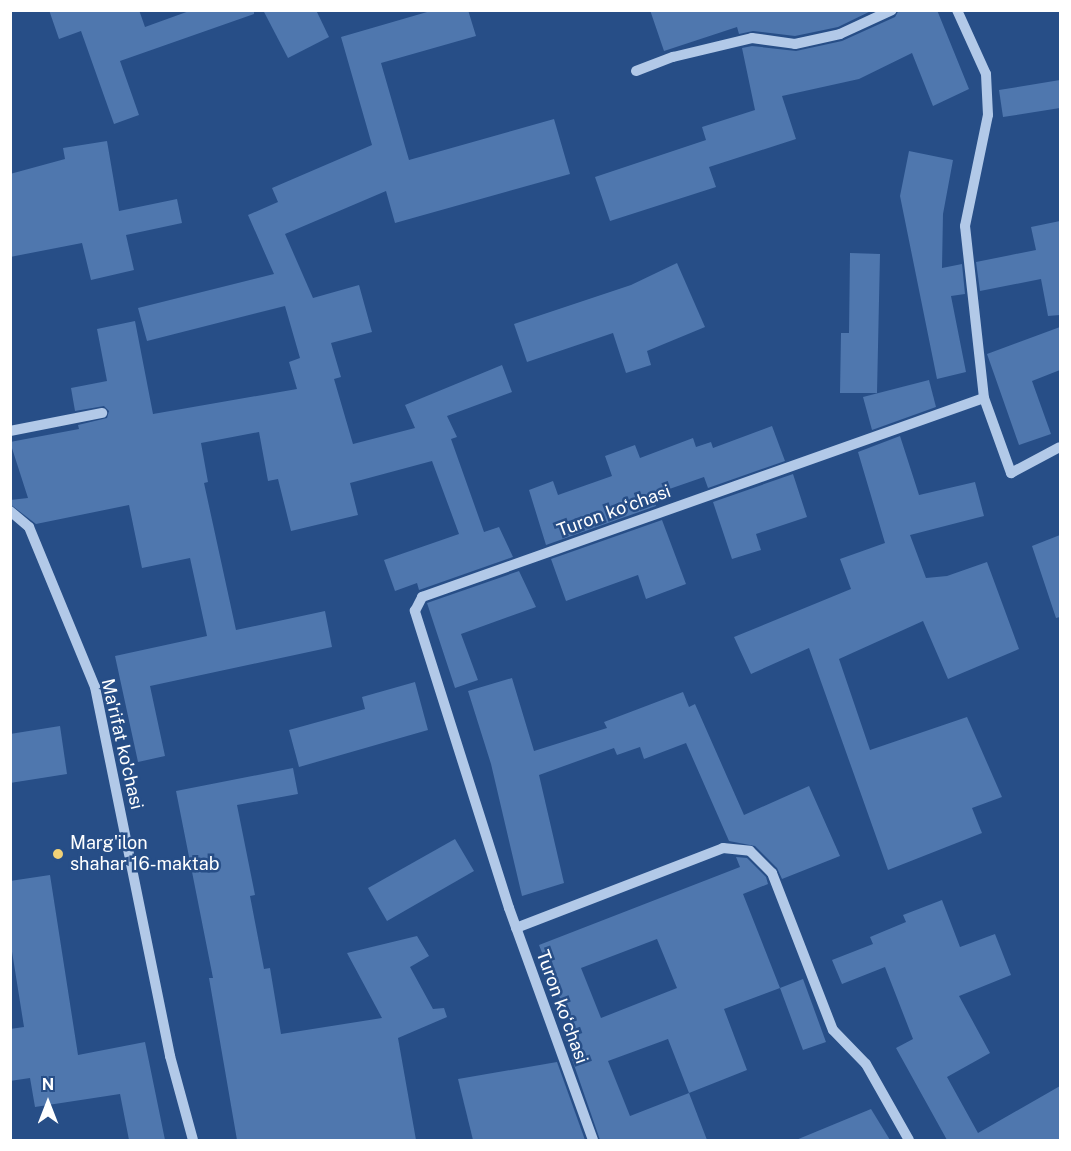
<!DOCTYPE html>
<meta charset="utf-8">
<style>
body{margin:0}
#map{position:relative;width:1071px;height:1151px;overflow:hidden;background:#274e87;font-family:"Public Sans",sans-serif}
div>[style]{position:absolute}
.building>*{inset:0;background:#4f77ae}
.minor>*{height:10px;margin:-5px;padding:0 5px;transform-origin:5px;border-radius:5px;background:#b2c9e8}
.dots>*{width:16px;height:16px;translate:-50% -50%;box-sizing:border-box;border:3px solid #274e87;border-radius:50%}
span{translate:-50% -50%;white-space:nowrap;text-align:center;line-height:1.15;-webkit-text-stroke:5px #274e87;paint-order:stroke}
.street-label{font-size:18px;color:#fff}
.poi-label{font-size:18px;color:#fff}
.left{translate:0 -50%;text-align:left}
.frame{position:absolute;inset:0;border:12px solid #fff;pointer-events:none}
.north{position:absolute;left:18px;top:1073px;width:60px;height:60px;-webkit-text-stroke:4px #274e87;paint-order:stroke;rotate:0deg;font-size:16px;font-weight:700;line-height:24px;text-align:center;color:#fff}
.north::after{content:'';display:block;margin:auto;width:21px;height:27px;background:#fff;clip-path:polygon(50% 0,100% 100%,50% 72%,0 100%)}
</style>
<div id="map">
<div class="building">
<div style="clip-path:polygon(49px 10px,139px 10px,145px 27px,192px 10px,254px 10px,254px 14px,120px 61px,139px 115px,114px 124px,81px 31px,59px 39px)"></div>
<div style="clip-path:polygon(263px 10px,316px 10px,329px 37px,288px 58px)"></div>
<div style="clip-path:polygon(434px 10px,468px 10px,476px 36px,381px 63px,409px 160px,554px 119px,570px 174px,395px 223px,386px 191px,285px 234px,313px 298px,359px 285px,372px 332px,331px 343px,341px 377px,334px 379px,353px 444px,415px 428px,405px 405px,502px 365px,512px 392px,447px 416px,457px 437px,451px 439px,484px 532px,499px 527px,513px 557px,419px 590px,417px 583px,395px 591px,384px 560px,459px 534px,432px 461px,350px 483px,358px 515px,291px 531px,278px 479px,268px 481px,259px 432px,201px 443px,208px 482px,204px 483px,236px 630px,325px 611px,332px 647px,150px 686px,165px 756px,138px 762px,115px 656px,207px 636px,190px 558px,142px 568px,129px 505px,36px 524px,10px 504px,10px 500px,28px 498px,10px 442px,79px 429px,78px 425px,107px 418px,109px 411px,104px 406px,75px 411px,71px 388px,107px 381px,97px 329px,135px 321px,153px 414px,297px 389px,289px 362px,300px 358px,285px 306px,147px 341px,138px 308px,274px 274px,248px 215px,278px 202px,272px 188px,372px 145px,341px 37px)"></div>
<div style="clip-path:polygon(650px 10px,873px 10px,838px 27px,795px 36px,753px 31px,739px 34px,737px 27px,664px 51px)"></div>
<div style="clip-path:polygon(899px 10px,937px 10px,969px 89px,933px 106px,912px 53px,859px 79px,782px 96px,796px 139px,709px 167px,716px 187px,610px 221px,595px 177px,706px 140px,702px 127px,755px 110px,742px 48px,752px 46px,796px 51px,842px 41px,895px 17px)"></div>
<div style="clip-path:polygon(1060px 80px,1060px 108px,1003px 117px,999px 90px)"></div>
<div style="clip-path:polygon(107px 141px,119px 211px,177px 199px,182px 223px,126px 235px,134px 270px,91px 280px,82px 243px,10px 257px,10px 174px,65px 159px,63px 148px)"></div>
<div style="clip-path:polygon(909px 151px,953px 160px,943px 214px,942px 268px,962px 264px,965px 294px,951px 296px,966px 372px,937px 379px,900px 196px)"></div>
<div style="clip-path:polygon(1060px 221px,1060px 315px,1048px 316px,1041px 279px,980px 291px,976px 262px,1036px 250px,1031px 227px)"></div>
<div style="clip-path:polygon(850px 253px,880px 254px,877px 393px,840px 393px,841px 333px,849px 333px)"></div>
<div style="clip-path:polygon(677px 263px,705px 327px,647px 351px,651px 365px,626px 373px,613px 333px,527px 362px,514px 324px,631px 285px)"></div>
<div style="clip-path:polygon(1060px 327px,1060px 370px,1032px 381px,1051px 434px,1019px 445px,987px 354px)"></div>
<div style="clip-path:polygon(929px 380px,936px 407px,872px 430px,863px 397px)"></div>
<div style="clip-path:polygon(772px 426px,785px 461px,708px 488px,704px 477px,652px 495px,656px 506px,546px 545px,529px 490px,553px 481px,558px 495px,612px 476px,605px 456px,635px 445px,640px 458px,693px 438px,696px 447px,711px 442px,713px 448px)"></div>
<div style="clip-path:polygon(900px 436px,919px 495px,975px 482px,984px 516px,910px 535px,926px 578px,947px 576px,987px 562px,1019px 649px,948px 679px,923px 621px,839px 659px,870px 750px,967px 717px,1002px 797px,972px 808px,982px 833px,888px 870px,809px 648px,751px 674px,734px 637px,851px 589px,840px 559px,885px 543px,858px 452px)"></div>
<div style="clip-path:polygon(793px 474px,807px 517px,756px 534px,761px 550px,732px 559px,713px 502px)"></div>
<div style="clip-path:polygon(662px 520px,686px 584px,646px 599px,638px 575px,566px 601px,551px 559px)"></div>
<div style="clip-path:polygon(1060px 535px,1060px 617px,1056px 618px,1032px 546px)"></div>
<div style="clip-path:polygon(519px 571px,536px 607px,461px 634px,478px 680px,455px 688px,427px 603px)"></div>
<div style="clip-path:polygon(512px 678px,534px 751px,607px 728px,604px 722px,683px 692px,689px 707px,695px 704px,744px 815px,809px 786px,840px 856px,782px 879px,777px 868px,755px 846px,729px 841px,686px 743px,644px 759px,640px 747px,617px 755px,614px 748px,539px 775px,564px 883px,522px 896px,491px 764px,468px 691px)"></div>
<div style="clip-path:polygon(415px 682px,428px 730px,299px 767px,289px 730px,365px 709px,362px 697px)"></div>
<div style="clip-path:polygon(60px 726px,67px 774px,10px 783px,10px 734px)"></div>
<div style="clip-path:polygon(293px 768px,298px 794px,237px 805px,255px 895px,250px 896px,264px 969px,270px 968px,281px 1034px,382px 1018px,347px 953px,417px 936px,429px 956px,410px 967px,433px 1009px,444px 1008px,447px 1017px,398px 1038px,416px 1140px,237px 1140px,209px 978px,213px 978px,176px 791px)"></div>
<div style="clip-path:polygon(455px 839px,474px 871px,387px 921px,368px 888px)"></div>
<div style="clip-path:polygon(evenodd,736px 857px,747px 858px,766px 877px,768px 884px,743px 894px,780px 988px,803px 979px,826px 1042px,803px 1050px,780px 988px,724px 1009px,747px 1070px,689px 1093px,707px 1140px,600px 1140px,572px 1059px,583px 1057px,539px 945px,740px 867px,736px 857px,657px 939px,677px 988px,601px 1018px,581px 968px,657px 939px,736px 857px,668px 1039px,689px 1093px,630px 1116px,608px 1061px,668px 1039px)"></div>
<div style="clip-path:polygon(50px 875px,78px 1055px,145px 1042px,165px 1140px,129px 1140px,120px 1094px,35px 1107px,30px 1078px,10px 1081px,10px 1029px,24px 1027px,10px 939px,10px 881px)"></div>
<div style="clip-path:polygon(942px 900px,960px 947px,995px 934px,1011px 975px,959px 996px,990px 1053px,947px 1077px,978px 1133px,1060px 1086px,1060px 1140px,947px 1140px,896px 1048px,913px 1039px,885px 967px,842px 984px,832px 960px,873px 944px,870px 937px,906px 922px,903px 915px)"></div>
<div style="clip-path:polygon(557px 1062px,585px 1140px,473px 1140px,458px 1079px)"></div>
<div style="clip-path:polygon(871px 1109px,890px 1140px,796px 1140px)"></div>
</div>
<div class="minor">
<div style="left:636px;top:71px;width:40px;rotate:-21deg"></div>
<div style="left:673px;top:57px;width:81px;rotate:-13.5deg"></div>
<div style="left:752px;top:38px;width:43px;rotate:7.9deg"></div>
<div style="left:795px;top:44px;width:46px;rotate:-12.5deg"></div>
<div style="left:840px;top:34px;width:57px;rotate:-24.8deg"></div>
<div style="left:984px;top:398px;width:80px;rotate:70.2deg"></div>
<div style="left:1011px;top:473px;width:55px;rotate:-28deg"></div>
<div style="left:10px;top:431px;width:94px;rotate:-11.1deg"></div>
<div style="left:10px;top:511px;width:25px;rotate:40deg"></div>
<div style="left:29px;top:527px;width:173px;rotate:67.6deg"></div>
<div style="left:95px;top:687px;width:377px;rotate:78.5deg"></div>
<div style="left:170px;top:1056px;width:87px;rotate:74.7deg"></div>
<div style="left:516px;top:928px;width:222px;rotate:-21.1deg"></div>
<div style="left:723px;top:848px;width:27px;rotate:6deg"></div>
<div style="left:750px;top:851px;width:31px;rotate:45deg"></div>
<div style="left:772px;top:873px;width:168px;rotate:68.8deg"></div>
<div style="left:833px;top:1030px;width:47px;rotate:45.9deg"></div>
<div style="left:866px;top:1064px;width:87px;rotate:60.5deg"></div>
<div style="left:593px;top:1140px;width:247px;rotate:-109.9deg"></div>
<div style="left:509px;top:908px;width:312px;rotate:-107.6deg"></div>
<div style="left:415px;top:611px;width:16px;rotate:-63deg"></div>
<div style="left:422px;top:597px;width:596px;rotate:-19.5deg"></div>
<div style="left:984px;top:398px;width:173px;rotate:-96.3deg"></div>
<div style="left:965px;top:226px;width:113px;rotate:-78.3deg"></div>
<div style="left:988px;top:115px;width:41px;rotate:-92.8deg"></div>
<div style="left:986px;top:74px;width:70px;rotate:-114.4deg"></div>
</div>
<div class="dots">
<div style="left:58px;top:854px;background:#f1d177"></div>
</div>
<div class="street-label">
<span style="left:614px;top:511px;rotate:-20deg">Turon koʻchasi</span>
<span style="left:122px;top:744px;rotate:77deg">Ma'rifat ko'chasi</span>
<span style="left:562px;top:1007px;rotate:70deg">Turon koʻchasi</span>
</div>
<div class="poi-label">
<span class="left" style="left:70px;top:854px">Marg'ilon<br>shahar 16-maktab</span>
</div>
<div class="frame"></div>
<div class="north">N</div>
</div>
